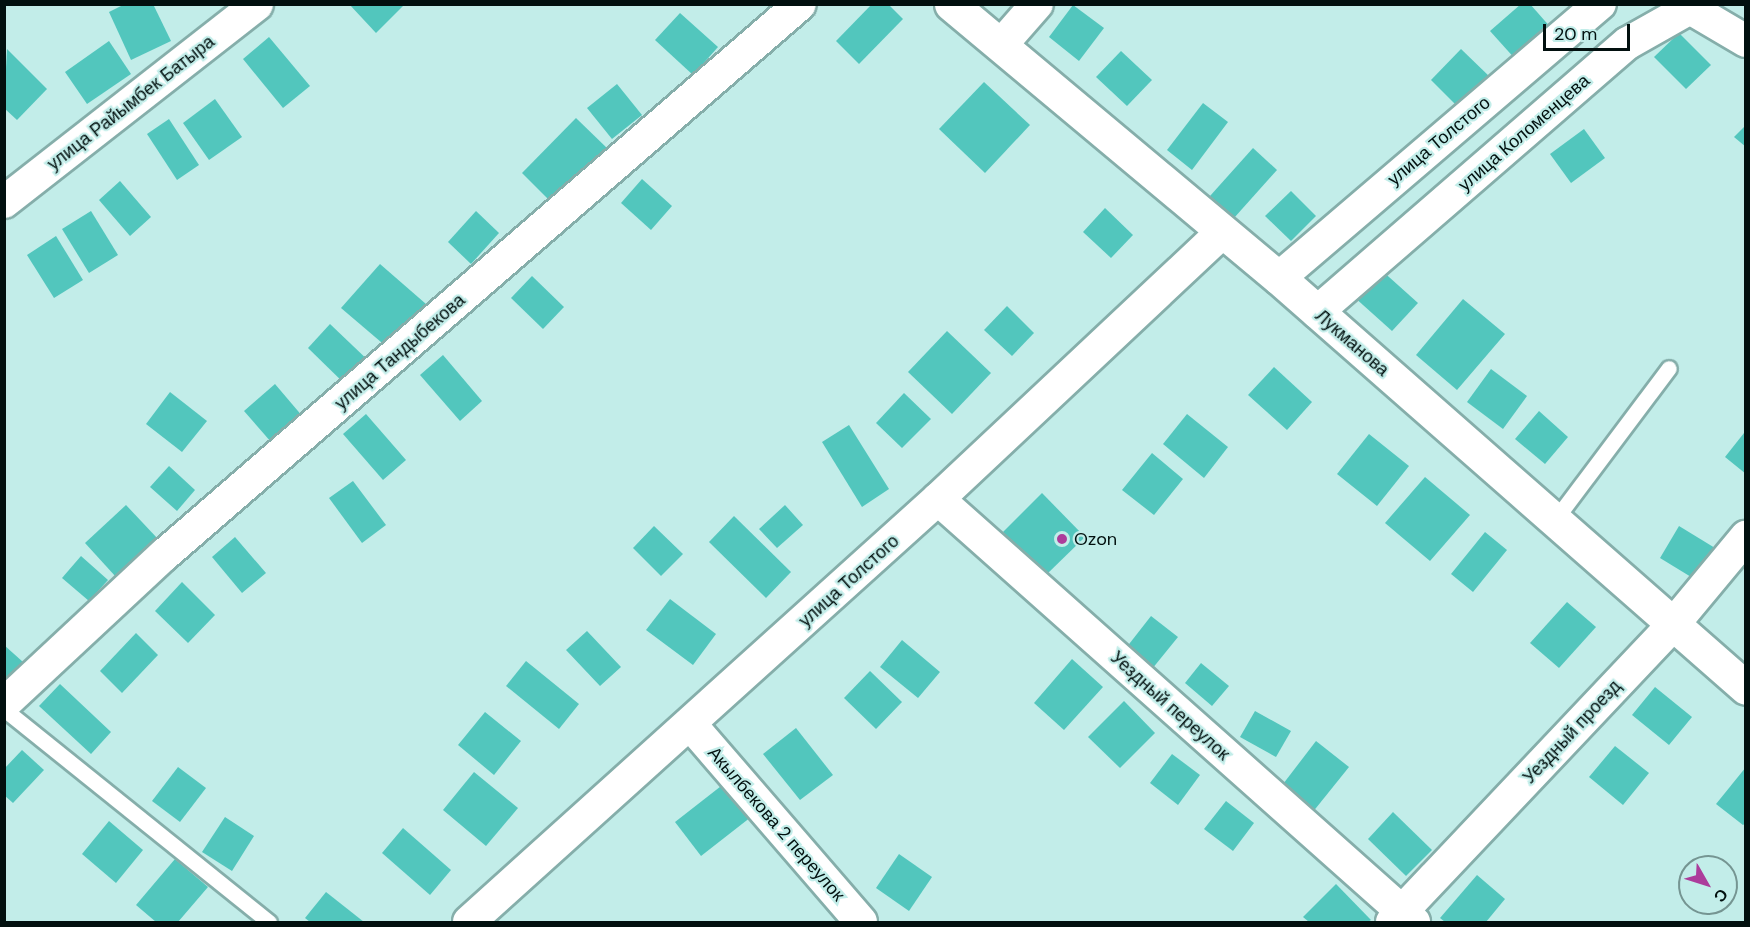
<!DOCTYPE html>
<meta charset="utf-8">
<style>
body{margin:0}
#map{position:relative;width:1750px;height:927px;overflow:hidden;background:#c2ede9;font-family:"DM Sans",sans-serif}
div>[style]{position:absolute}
.building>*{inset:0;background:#52c6bd}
.roads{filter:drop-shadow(2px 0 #85aeaa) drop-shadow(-2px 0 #85aeaa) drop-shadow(0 2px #85aeaa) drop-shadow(0 -2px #85aeaa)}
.service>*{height:15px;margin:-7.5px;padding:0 7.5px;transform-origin:7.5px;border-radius:7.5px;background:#fff}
.minor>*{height:32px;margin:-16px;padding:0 16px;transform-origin:16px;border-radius:16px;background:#fff}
.tertiary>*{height:33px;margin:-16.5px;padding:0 16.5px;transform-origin:16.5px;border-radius:16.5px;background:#fff}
.dots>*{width:16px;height:16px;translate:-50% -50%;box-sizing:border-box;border:3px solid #c2ede9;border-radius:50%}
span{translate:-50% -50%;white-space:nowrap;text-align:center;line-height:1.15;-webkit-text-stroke:4.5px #c2ede9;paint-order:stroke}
.street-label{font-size:18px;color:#02100f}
.poi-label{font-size:18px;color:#02100f}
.left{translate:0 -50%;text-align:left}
.frame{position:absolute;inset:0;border:6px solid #02100f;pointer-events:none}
.north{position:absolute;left:1678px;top:855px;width:60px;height:60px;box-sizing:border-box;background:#c2ede9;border:2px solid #759592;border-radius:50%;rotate:129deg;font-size:16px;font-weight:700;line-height:24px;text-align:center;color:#02100f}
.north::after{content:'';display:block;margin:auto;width:21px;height:27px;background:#ac3d9b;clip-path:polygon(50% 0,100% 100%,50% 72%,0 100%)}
.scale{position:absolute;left:1543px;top:24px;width:87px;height:27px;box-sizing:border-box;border:3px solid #02100f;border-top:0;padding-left:8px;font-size:18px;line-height:21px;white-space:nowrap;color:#02100f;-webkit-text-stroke:4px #c2ede9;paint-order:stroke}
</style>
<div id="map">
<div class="building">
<div style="clip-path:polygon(125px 4px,153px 4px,171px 41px,131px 60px,109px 12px)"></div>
<div style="clip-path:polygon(349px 4px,405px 4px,376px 33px)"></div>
<div style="clip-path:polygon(872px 4px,888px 4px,903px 19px,859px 64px,836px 41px)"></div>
<div style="clip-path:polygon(1521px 4px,1530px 4px,1552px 29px,1517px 61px,1490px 31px)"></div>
<div style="clip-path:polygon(1073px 5px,1104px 28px,1079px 61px,1049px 37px)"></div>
<div style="clip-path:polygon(680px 13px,718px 47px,693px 75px,655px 40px)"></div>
<div style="clip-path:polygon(1679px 33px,1711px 65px,1686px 89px,1654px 57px)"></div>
<div style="clip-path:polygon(269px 37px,310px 86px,283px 108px,243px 59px)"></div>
<div style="clip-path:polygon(109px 41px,131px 74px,87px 104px,65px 72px)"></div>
<div style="clip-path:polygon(7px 49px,47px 89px,17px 120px,4px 108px)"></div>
<div style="clip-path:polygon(1461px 49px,1491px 78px,1460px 109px,1431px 80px)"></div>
<div style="clip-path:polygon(1121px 51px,1152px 80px,1127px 106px,1096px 77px)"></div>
<div style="clip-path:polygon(984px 82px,1030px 125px,985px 173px,939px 129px)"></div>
<div style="clip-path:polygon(617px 84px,642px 115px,612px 139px,587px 108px)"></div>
<div style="clip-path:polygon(215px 99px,242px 137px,209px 160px,183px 123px)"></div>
<div style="clip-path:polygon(1203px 103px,1228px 122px,1192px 170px,1167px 150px)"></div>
<div style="clip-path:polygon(576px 118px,610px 151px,556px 207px,522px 173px)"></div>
<div style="clip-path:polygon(169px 119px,199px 165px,177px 180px,147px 134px)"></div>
<div style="clip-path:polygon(1746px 125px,1746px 147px,1734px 137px)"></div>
<div style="clip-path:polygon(1584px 129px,1605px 158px,1571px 183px,1550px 154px)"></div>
<div style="clip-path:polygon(1253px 148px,1277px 170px,1234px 218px,1210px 196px)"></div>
<div style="clip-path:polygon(642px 179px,672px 206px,651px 230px,621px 203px)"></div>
<div style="clip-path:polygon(120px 181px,151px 217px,130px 236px,99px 200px)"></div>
<div style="clip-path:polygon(1291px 191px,1316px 216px,1291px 241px,1265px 216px)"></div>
<div style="clip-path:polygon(1105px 208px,1133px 235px,1111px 258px,1083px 232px)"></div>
<div style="clip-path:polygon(91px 211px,118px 255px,89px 273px,62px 229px)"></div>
<div style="clip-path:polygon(476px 211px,499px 233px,471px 264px,448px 242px)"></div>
<div style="clip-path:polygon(56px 236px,83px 280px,54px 298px,27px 255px)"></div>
<div style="clip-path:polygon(380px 264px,426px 304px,388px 348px,341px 308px)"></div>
<div style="clip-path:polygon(1379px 268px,1418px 303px,1392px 331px,1353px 296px)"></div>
<div style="clip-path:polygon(532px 276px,564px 307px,543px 329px,511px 298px)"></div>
<div style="clip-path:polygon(1463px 299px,1505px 334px,1457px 390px,1416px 355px)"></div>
<div style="clip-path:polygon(1007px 306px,1034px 333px,1012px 356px,984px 330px)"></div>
<div style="clip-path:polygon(330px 324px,373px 365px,350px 389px,308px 348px)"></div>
<div style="clip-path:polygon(947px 331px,991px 373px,952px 414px,908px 372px)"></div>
<div style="clip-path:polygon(443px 355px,482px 401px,460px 421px,420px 375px)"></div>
<div style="clip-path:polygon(1274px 367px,1312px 402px,1287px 430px,1248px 395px)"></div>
<div style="clip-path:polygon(1491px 369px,1527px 396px,1503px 429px,1467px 402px)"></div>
<div style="clip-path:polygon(275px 384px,309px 424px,278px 450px,244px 411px)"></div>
<div style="clip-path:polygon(170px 392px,207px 421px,182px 452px,146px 424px)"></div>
<div style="clip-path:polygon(904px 393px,931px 419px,902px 448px,876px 423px)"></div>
<div style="clip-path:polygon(1539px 411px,1568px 437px,1545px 464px,1515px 439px)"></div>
<div style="clip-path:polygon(366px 414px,406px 460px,383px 480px,343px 434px)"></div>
<div style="clip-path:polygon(1187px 414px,1228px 447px,1204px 478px,1163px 444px)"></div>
<div style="clip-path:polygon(849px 425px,889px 489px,862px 507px,822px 442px)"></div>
<div style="clip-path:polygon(1744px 433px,1746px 434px,1746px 474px,1725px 457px)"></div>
<div style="clip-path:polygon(1369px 434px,1409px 466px,1377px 506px,1337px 474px)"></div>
<div style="clip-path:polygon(1152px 453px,1183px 479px,1154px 515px,1122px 490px)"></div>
<div style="clip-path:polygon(169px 466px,195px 490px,177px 511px,150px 487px)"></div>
<div style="clip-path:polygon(1425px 477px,1470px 515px,1430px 561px,1385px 523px)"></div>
<div style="clip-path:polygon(353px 481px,386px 525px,362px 543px,329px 498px)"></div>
<div style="clip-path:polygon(1042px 493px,1085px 537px,1046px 575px,1003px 532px)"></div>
<div style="clip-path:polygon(126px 505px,158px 539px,116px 577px,85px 543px)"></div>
<div style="clip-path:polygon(785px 505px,803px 525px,777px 548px,759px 529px)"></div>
<div style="clip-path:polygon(734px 516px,791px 572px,766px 598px,709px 542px)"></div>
<div style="clip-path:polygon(654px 526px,683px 554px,661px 576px,633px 548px)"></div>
<div style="clip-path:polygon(1679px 526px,1715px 548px,1696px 580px,1660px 558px)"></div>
<div style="clip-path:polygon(1485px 532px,1507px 550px,1473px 592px,1451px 574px)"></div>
<div style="clip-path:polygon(235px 537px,266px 573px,242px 593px,212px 557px)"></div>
<div style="clip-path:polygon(81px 556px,108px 580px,89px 601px,62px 578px)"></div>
<div style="clip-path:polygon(182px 582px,215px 615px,188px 643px,155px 611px)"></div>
<div style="clip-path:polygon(670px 599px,716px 634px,693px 665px,646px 630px)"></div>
<div style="clip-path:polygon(1567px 602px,1596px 627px,1559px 668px,1530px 643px)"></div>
<div style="clip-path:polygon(1151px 616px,1178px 637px,1152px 669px,1126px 648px)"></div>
<div style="clip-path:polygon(587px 631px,621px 667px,600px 686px,566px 650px)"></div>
<div style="clip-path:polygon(136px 633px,158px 655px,122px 693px,100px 671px)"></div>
<div style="clip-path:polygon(902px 640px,940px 672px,918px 698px,880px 667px)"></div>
<div style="clip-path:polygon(4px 645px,23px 662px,4px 683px)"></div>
<div style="clip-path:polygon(1072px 659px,1103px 687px,1064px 730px,1034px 703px)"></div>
<div style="clip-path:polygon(526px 661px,579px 704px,559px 729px,506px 686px)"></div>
<div style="clip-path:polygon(1201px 663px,1229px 686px,1212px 706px,1185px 683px)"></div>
<div style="clip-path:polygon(870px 671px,902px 702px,876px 729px,844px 698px)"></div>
<div style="clip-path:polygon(60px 684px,111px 732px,91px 754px,39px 706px)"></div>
<div style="clip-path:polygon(1655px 687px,1692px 717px,1669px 745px,1632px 715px)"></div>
<div style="clip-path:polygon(1124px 701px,1155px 733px,1120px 768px,1088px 737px)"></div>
<div style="clip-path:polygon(1255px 711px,1291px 731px,1276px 757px,1240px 737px)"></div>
<div style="clip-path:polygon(485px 712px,521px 741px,494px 775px,458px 745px)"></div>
<div style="clip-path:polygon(796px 728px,833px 775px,800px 800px,763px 754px)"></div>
<div style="clip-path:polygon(1316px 741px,1349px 767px,1312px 813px,1280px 788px)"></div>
<div style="clip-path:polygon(1615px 746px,1649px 773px,1623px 805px,1589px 777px)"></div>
<div style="clip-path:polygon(22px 750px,44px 770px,13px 803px,4px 795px,4px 769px)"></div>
<div style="clip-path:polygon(1172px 754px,1200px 775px,1178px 805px,1150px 783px)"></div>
<div style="clip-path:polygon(178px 767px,206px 788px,180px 822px,152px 801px)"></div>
<div style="clip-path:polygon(1746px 767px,1746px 823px,1743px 825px,1716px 804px)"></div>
<div style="clip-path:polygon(474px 772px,518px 808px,486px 846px,443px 810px)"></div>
<div style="clip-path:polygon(725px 783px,751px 817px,701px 856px,675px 822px)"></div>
<div style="clip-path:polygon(1226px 801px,1254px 823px,1233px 851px,1204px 829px)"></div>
<div style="clip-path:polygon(1393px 812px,1432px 850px,1406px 876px,1368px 839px)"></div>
<div style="clip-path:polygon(225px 817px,254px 836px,232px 871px,202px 852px)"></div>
<div style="clip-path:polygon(109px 821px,143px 850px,116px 883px,82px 854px)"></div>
<div style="clip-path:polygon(403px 828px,451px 870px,430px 895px,382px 853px)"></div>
<div style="clip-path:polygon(899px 854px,932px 877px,909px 911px,876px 888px)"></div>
<div style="clip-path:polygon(175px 859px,208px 887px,178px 922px,156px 922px,136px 905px)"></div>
<div style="clip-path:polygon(1477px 875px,1505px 899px,1486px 922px,1445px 922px,1440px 918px)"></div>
<div style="clip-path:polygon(1336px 884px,1371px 920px,1368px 922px,1309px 922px,1303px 917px)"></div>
<div style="clip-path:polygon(326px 892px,364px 922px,310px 922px,305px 918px)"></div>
</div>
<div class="roads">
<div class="service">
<div style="left:1554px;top:521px;width:191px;rotate:-53.1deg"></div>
<div style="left:4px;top:709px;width:340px;rotate:38.8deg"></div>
</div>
<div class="minor">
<div style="left:1002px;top:44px;width:53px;rotate:-48.8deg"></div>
<div style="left:4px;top:202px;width:321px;rotate:-38deg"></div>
<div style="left:1279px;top:278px;width:422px;rotate:-40.5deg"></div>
<div style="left:1317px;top:312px;width:411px;rotate:-40.9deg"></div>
<div style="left:1628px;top:43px;width:71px;rotate:-29.4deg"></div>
<div style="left:1690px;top:8px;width:65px;rotate:30.5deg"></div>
<div style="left:938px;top:499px;width:637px;rotate:41.63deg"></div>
<div style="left:4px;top:704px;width:219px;rotate:-43deg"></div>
<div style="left:164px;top:555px;width:841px;rotate:-40.9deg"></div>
<div style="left:691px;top:725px;width:260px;rotate:49.2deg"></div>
<div style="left:469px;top:922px;width:632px;rotate:-42.05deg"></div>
<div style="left:938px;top:499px;width:390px;rotate:-43.2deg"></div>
<div style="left:1392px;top:922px;width:407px;rotate:-46.6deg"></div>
<div style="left:1672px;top:626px;width:116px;rotate:-50.3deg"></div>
</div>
<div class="tertiary">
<div style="left:951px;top:4px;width:427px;rotate:39.9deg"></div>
<div style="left:1279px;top:278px;width:621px;rotate:41.28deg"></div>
</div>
</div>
<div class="dots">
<div style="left:1062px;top:539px;background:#ac3d9b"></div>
</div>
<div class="street-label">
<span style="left:131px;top:103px;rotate:-38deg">улица Райымбек Батыра</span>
<span style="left:1524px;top:133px;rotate:-41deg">улица Коломенцева</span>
<span style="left:1439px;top:141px;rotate:-40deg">улица Толстого</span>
<span style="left:1352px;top:343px;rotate:41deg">Лукманова</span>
<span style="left:400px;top:352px;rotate:-41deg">улица Тандыбекова</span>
<span style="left:849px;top:581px;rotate:-42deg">улица Толстого</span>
<span style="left:1170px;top:706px;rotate:42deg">Уездный переулок</span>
<span style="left:1572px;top:732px;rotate:-47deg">Уездный проезд</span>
<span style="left:776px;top:824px;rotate:49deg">Акылбекова 2 переулок</span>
</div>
<div class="poi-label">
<span class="left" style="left:1074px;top:539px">Ozon</span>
</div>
<div class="frame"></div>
<div class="north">С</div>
<div class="scale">20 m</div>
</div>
